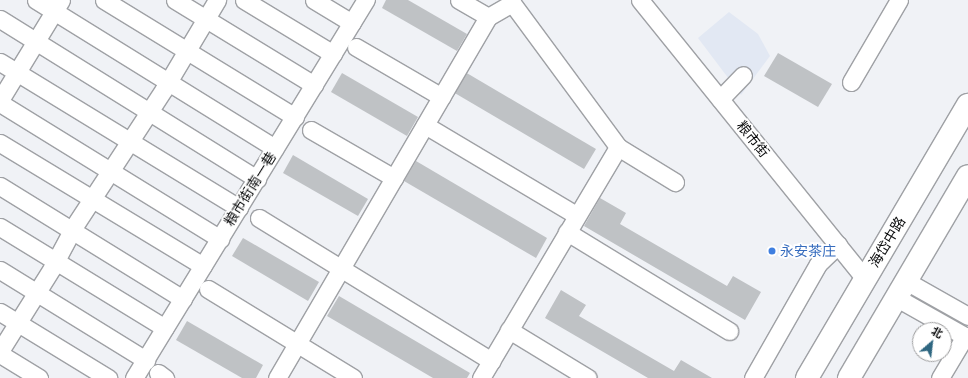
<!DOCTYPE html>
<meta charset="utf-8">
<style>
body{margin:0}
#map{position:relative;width:968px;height:378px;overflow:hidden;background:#f0f2f6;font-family:"Asap Condensed","Noto Sans SC",sans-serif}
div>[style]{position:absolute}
.built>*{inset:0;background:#e2e8f3}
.building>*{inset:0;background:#bfc2c5}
.roads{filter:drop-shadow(1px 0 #9fa1a5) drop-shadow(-1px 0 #9fa1a5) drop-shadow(0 1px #9fa1a5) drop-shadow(0 -1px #9fa1a5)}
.minor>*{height:17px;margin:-8.5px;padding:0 8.5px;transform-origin:8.5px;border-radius:8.5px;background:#fff}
.major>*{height:22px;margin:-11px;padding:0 11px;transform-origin:11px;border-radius:11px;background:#fff}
.dots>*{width:11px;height:11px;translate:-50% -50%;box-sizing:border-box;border:2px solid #fff;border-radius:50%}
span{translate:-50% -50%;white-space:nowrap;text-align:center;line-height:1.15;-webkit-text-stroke:3.5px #fff;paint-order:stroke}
.street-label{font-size:14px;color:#0c0d0e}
.shop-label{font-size:14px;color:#366cbe}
.left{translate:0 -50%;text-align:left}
.north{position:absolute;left:912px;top:322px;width:40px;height:40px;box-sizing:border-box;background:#fff;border:1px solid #9e9e9f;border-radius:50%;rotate:28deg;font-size:11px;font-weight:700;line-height:16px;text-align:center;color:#0c0d0e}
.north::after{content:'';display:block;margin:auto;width:14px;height:18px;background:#2f6781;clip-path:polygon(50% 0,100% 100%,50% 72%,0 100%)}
</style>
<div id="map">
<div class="built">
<div style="clip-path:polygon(729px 12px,758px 34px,770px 56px,741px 95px,698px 38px)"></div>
</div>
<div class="building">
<div style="clip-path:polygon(386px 0,408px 0,467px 34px,457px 51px,382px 8px)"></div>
<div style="clip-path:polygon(778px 53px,832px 84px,818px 107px,764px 76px)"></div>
<div style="clip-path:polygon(465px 72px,596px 149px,584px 169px,453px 92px)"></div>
<div style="clip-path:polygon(342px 73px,418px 117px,407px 136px,331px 92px)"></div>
<div style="clip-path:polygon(293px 155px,368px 199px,358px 216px,283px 173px)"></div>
<div style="clip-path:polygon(416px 161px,547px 238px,536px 258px,404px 181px)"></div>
<div style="clip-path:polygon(600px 198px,626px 213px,620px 224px,727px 286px,733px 276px,761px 292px,745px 320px,584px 226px)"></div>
<div style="clip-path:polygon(243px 238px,319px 282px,308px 301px,232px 256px)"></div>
<div style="clip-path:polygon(561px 290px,586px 305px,579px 316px,674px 371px,681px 360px,712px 378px,648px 378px,545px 318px)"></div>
<div style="clip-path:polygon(339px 296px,470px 373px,467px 378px,433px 378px,327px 316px)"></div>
<div style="clip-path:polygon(187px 321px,263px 365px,256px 378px,242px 378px,176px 340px)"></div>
</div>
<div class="roads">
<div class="minor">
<div style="left:36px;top:0;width:281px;rotate:31.8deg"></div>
<div style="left:104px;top:0;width:224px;rotate:31.5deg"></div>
<div style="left:175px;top:0;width:163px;rotate:31.4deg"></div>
<div style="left:244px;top:0;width:104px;rotate:31.2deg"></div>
<div style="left:314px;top:0;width:44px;rotate:31.2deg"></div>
<div style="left:459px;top:0;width:34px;rotate:30deg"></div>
<div style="left:488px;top:17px;width:28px;rotate:-30deg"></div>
<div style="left:512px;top:3px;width:179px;rotate:53.6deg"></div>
<div style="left:618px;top:147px;width:67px;rotate:31.6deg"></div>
<div style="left:640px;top:0;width:358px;rotate:51.1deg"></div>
<div style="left:0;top:19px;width:303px;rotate:31.9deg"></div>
<div style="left:356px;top:47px;width:99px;rotate:30.2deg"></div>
<div style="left:0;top:62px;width:280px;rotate:31.4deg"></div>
<div style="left:851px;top:82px;width:95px;rotate:-59.7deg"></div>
<div style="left:720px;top:99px;width:33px;rotate:-46deg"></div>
<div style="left:0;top:100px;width:117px;rotate:-58.6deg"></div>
<div style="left:0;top:103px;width:259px;rotate:31.7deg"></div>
<div style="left:425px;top:125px;width:170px;rotate:30.8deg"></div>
<div style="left:311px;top:130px;width:96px;rotate:30deg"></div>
<div style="left:0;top:143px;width:237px;rotate:31.2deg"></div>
<div style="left:0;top:186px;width:215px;rotate:31.7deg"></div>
<div style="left:259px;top:218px;width:273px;rotate:31.6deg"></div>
<div style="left:0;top:227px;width:193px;rotate:31.5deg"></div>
<div style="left:567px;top:232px;width:190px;rotate:31.4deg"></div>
<div style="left:0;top:270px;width:172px;rotate:31.7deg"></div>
<div style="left:906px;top:281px;width:71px;rotate:29.4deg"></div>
<div style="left:208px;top:289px;width:170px;rotate:31.5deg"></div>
<div style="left:897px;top:298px;width:81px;rotate:29.4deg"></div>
<div style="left:0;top:312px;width:127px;rotate:31.4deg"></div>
<div style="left:509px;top:330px;width:92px;rotate:31.3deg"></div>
<div style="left:0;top:351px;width:98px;rotate:-57.9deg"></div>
<div style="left:52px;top:268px;width:49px;rotate:-61.9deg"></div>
<div style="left:75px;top:225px;width:163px;rotate:-56.8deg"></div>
<div style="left:164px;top:89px;width:104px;rotate:-59.2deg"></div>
<div style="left:0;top:354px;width:46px;rotate:31.6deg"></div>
<div style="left:158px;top:373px;width:9px;rotate:36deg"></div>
<div style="left:134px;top:378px;width:444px;rotate:-58.5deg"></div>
<div style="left:277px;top:378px;width:418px;rotate:-59.7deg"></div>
<div style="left:481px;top:378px;width:269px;rotate:-59.3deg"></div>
<div style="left:753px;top:378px;width:131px;rotate:-60.3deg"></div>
<div style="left:818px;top:264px;width:28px;rotate:-44deg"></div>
<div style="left:940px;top:378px;width:49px;rotate:-59.2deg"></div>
</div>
<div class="major">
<div style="left:807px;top:378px;width:317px;rotate:-59.5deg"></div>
<div style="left:849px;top:378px;width:234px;rotate:-59.5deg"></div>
</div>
</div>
<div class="dots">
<div style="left:772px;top:251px;background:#3f7fe0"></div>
</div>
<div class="street-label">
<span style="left:753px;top:139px;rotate:51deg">粮市街</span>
<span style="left:250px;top:189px;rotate:-58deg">粮市街南一巷</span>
<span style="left:887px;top:242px;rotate:-59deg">海岱中路</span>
</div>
<div class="shop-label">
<span class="left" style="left:780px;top:251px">永安茶庄</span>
</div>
<div class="north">北</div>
</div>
